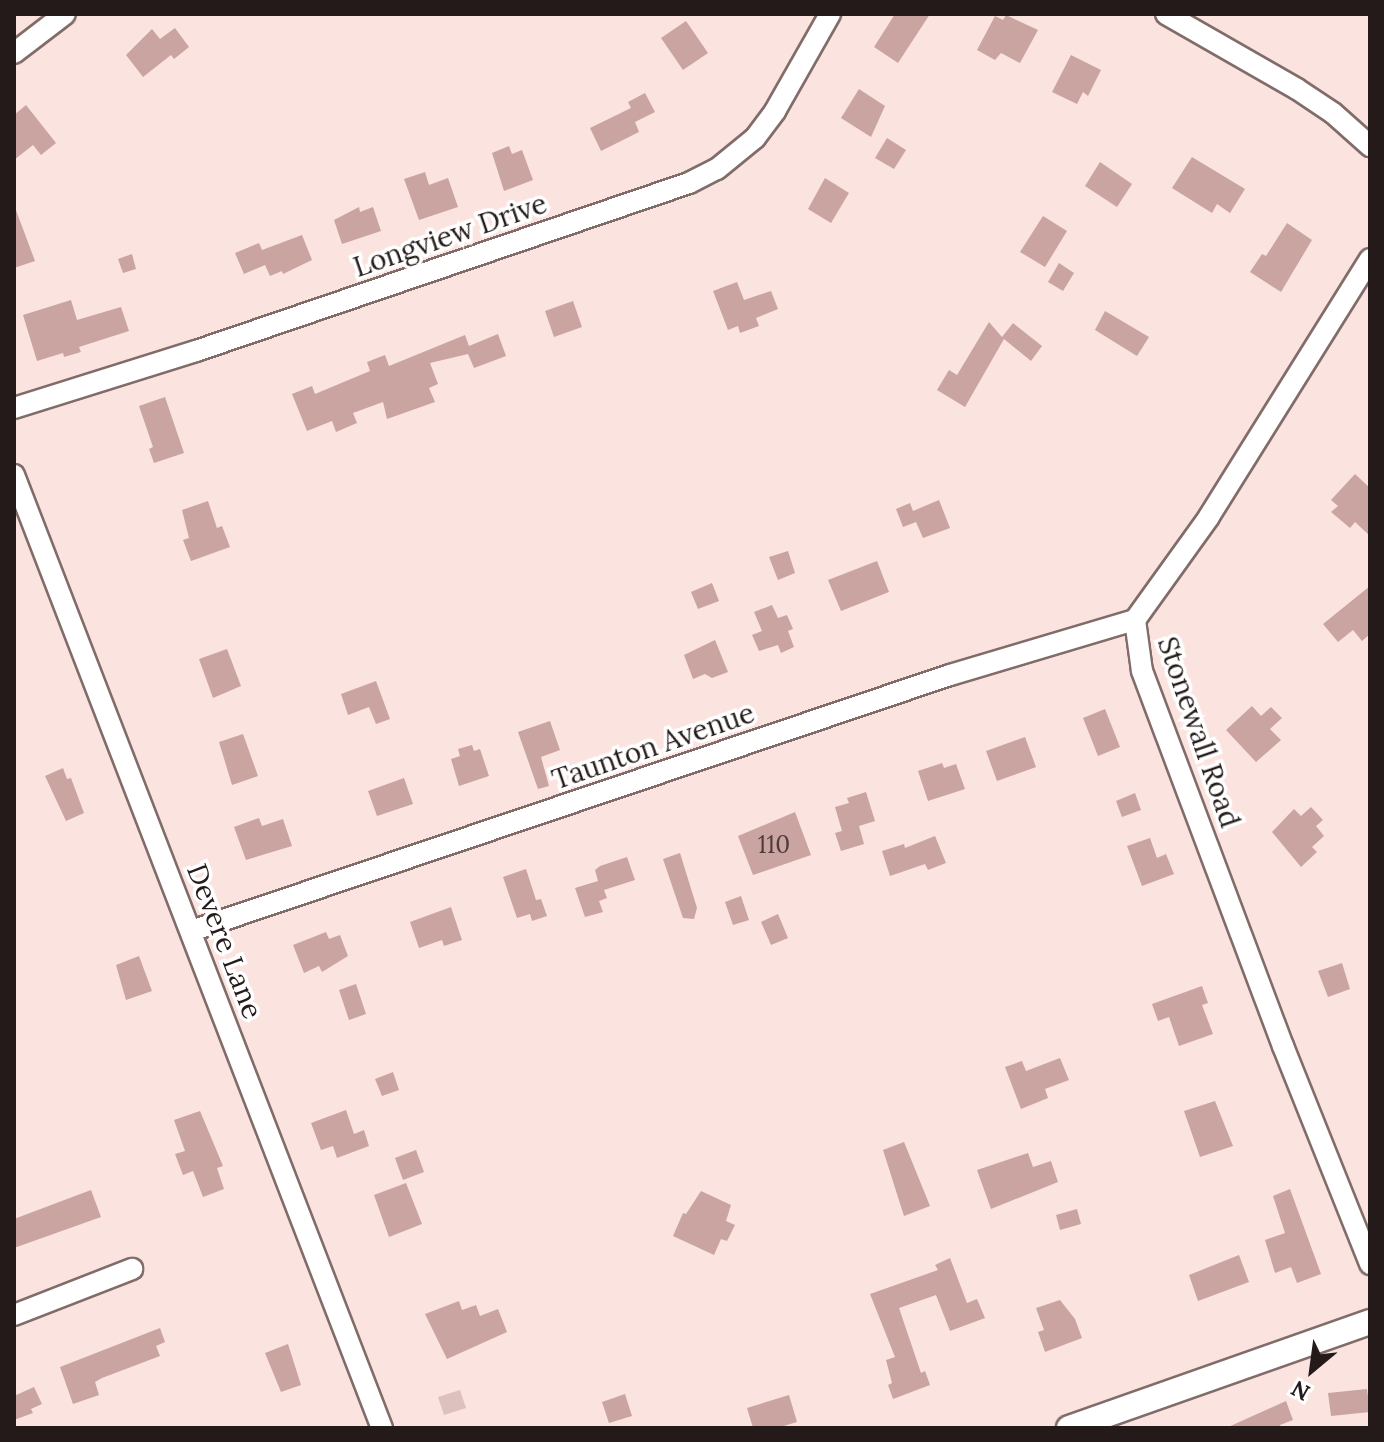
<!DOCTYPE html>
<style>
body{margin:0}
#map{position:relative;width:1384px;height:1442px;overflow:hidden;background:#fbe3e0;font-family:Lora,serif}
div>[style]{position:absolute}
.green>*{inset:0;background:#ddc1be}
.building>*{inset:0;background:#caa4a0}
.roads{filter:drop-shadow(2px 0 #816c69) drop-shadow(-2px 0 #816c69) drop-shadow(0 2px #816c69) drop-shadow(0 -2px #816c69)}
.minor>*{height:20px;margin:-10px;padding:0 10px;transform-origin:10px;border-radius:10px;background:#fff}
.tertiary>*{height:24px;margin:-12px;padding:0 12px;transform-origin:12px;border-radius:12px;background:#fff}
span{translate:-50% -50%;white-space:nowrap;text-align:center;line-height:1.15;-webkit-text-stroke:7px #fff;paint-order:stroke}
.number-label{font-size:24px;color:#4d3c3b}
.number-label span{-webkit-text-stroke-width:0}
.street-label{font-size:28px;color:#231a19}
.frame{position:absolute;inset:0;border:16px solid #231a19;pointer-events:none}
.north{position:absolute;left:1272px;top:1330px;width:80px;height:80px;-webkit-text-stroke:6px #fff;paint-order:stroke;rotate:209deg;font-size:22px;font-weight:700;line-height:32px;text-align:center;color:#231a19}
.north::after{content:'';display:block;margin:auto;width:28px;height:36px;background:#231a19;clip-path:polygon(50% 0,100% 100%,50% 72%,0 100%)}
</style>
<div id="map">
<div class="green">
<div style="clip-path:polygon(460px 1390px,466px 1408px,444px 1415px,438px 1397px)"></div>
</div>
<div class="building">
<div style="clip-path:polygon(895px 14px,930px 14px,898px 63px,874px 47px)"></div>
<div style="clip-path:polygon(1006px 15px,1038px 30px,1020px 63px,1001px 53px,995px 60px,977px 50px,995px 16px,1003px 20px)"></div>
<div style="clip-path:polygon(686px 21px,708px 53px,683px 70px,661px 38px)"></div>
<div style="clip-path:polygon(175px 28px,189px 47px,174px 59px,171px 55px,143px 77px,126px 55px,152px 29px,160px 39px)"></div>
<div style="clip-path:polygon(1071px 55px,1101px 70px,1088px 96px,1083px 92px,1077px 104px,1052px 92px)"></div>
<div style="clip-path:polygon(859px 89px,885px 106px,871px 137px,841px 118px)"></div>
<div style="clip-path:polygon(645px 93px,655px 112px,635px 122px,639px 132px,601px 151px,590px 128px,631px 108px,628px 102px)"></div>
<div style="clip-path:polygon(26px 105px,56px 143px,41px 155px,33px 145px,14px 160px,14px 115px)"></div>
<div style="clip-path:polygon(887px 138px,906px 150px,894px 169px,875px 158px)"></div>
<div style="clip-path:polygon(509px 146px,512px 154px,522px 150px,533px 180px,504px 191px,492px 153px)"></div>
<div style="clip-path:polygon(1192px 157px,1245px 189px,1230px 213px,1217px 204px,1212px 213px,1172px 188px)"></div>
<div style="clip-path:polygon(1100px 162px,1132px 184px,1117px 207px,1085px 186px)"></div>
<div style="clip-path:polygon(425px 172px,429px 185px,448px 178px,458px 207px,419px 220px,404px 179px)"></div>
<div style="clip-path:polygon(825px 178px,849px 193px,831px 223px,808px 209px)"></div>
<div style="clip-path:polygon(14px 205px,35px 261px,14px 268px)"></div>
<div style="clip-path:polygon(359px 207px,360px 212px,373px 207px,381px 231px,342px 244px,334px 220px)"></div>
<div style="clip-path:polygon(1043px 216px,1067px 231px,1045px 267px,1020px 252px)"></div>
<div style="clip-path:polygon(1287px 223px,1312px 240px,1281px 292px,1250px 272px,1262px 254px,1266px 256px)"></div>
<div style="clip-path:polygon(302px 235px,312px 260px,283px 274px,282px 271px,270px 276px,265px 265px,244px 274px,235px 253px,259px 243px,262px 250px)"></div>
<div style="clip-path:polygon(132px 254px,136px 269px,123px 273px,118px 259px)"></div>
<div style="clip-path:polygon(1059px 263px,1074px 273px,1063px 291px,1048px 282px)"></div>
<div style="clip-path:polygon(737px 282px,744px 300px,771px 291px,778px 309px,756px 318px,759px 326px,740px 333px,738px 326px,728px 330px,713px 291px)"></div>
<div style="clip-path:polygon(71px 300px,77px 320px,121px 307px,129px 331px,79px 347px,81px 352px,64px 357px,63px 353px,37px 361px,23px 315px)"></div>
<div style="clip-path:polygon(573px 301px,582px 327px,554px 337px,545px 311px)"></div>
<div style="clip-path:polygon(1105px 311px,1149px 337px,1137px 356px,1095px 330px)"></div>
<div style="clip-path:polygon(989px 322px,1002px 337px,1013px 323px,1042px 346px,1031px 361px,1004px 339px,965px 407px,937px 390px,949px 370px,957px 375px)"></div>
<div style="clip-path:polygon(498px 334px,506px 356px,474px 368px,468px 354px,430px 363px,438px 384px,429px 388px,435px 402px,387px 419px,383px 402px,353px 413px,357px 423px,336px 432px,332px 421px,307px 431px,292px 394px,312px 386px,315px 394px,370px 371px,367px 362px,385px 355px,389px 366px,465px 335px,469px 346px)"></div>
<div style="clip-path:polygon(165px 397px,184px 453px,154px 463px,149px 449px,153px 447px,139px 406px)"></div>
<div style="clip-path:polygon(1355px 474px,1370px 488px,1370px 536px,1355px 522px,1350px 528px,1331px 512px,1338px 506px,1331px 500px)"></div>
<div style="clip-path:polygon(939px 500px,950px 528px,923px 538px,916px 522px,903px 527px,896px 509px,910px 503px,913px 511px)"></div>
<div style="clip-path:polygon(208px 501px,217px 528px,222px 526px,230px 547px,191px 561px,183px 540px,189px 538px,182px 510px)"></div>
<div style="clip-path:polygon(788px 551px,795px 573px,778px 580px,769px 557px)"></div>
<div style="clip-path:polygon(877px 561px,889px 592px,841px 611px,828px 580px)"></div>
<div style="clip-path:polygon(712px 583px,719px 601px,698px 609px,691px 592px)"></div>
<div style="clip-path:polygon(1370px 586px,1370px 634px,1362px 641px,1353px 630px,1338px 642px,1323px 624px)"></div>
<div style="clip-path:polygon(772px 605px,778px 618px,787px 615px,793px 629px,788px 631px,794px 647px,781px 653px,778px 645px,759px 651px,752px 635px,762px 631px,754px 612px)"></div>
<div style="clip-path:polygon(715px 640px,728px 672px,712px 678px,705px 674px,693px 679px,684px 655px)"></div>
<div style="clip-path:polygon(227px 649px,241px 686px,213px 698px,199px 659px)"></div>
<div style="clip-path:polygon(376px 681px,390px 719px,376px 724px,369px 707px,348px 715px,341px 694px)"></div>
<div style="clip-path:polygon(1252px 706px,1261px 716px,1271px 707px,1282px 718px,1270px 729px,1281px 740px,1256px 762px,1226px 730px)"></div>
<div style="clip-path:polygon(1105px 709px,1120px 747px,1098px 756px,1083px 718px)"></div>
<div style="clip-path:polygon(550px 721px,560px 750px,541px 757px,549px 786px,538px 789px,518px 732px)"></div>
<div style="clip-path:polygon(243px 734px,258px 776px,232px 785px,219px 742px)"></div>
<div style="clip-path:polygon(1025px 737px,1036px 767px,997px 781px,986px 751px)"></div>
<div style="clip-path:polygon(472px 745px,474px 751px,480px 749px,489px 776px,459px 786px,451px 759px,460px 756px,458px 749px)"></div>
<div style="clip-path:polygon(942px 763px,944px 768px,956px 764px,965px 789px,928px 801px,918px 771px)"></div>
<div style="clip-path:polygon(63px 768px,67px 779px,71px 778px,84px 813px,66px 821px,45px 776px)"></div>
<div style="clip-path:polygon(404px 778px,413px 804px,377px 816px,368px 791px)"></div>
<div style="clip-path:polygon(866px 792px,875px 821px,859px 826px,864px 844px,841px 851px,835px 833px,842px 831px,835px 807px,849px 803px,847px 798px)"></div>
<div style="clip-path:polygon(1135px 793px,1141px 810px,1122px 817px,1116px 801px)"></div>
<div style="clip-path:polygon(1311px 807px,1323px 820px,1316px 826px,1324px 836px,1312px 847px,1317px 852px,1301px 867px,1272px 832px,1294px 809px,1301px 816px)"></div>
<div style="clip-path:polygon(795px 812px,811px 855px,753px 875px,738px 836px)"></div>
<div style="clip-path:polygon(259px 818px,262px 826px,283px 819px,292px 846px,246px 860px,234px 827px)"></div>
<div style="clip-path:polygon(935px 836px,946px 863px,928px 870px,925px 864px,890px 876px,882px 851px,904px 844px,905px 848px)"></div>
<div style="clip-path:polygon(1150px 838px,1157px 858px,1166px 854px,1174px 874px,1142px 886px,1127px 846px)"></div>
<div style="clip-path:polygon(680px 853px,697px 908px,694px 919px,683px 918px,663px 859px)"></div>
<div style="clip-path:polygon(627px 857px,635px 880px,604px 890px,607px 898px,599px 901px,603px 912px,585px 917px,575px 888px,598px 881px,595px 870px,600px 866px)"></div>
<div style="clip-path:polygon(526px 869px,536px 900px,541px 899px,547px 916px,532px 921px,530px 914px,517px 918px,503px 877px)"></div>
<div style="clip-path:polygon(741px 896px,749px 920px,733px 925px,725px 902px)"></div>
<div style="clip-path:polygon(451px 907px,462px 940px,444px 946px,442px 940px,419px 948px,410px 922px)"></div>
<div style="clip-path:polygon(778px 914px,788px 938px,771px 945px,761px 922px)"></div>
<div style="clip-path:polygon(326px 932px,329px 939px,340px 935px,348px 956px,322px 972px,319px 966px,304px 973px,293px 945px)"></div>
<div style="clip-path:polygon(139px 956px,152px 991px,126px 1000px,116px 965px)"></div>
<div style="clip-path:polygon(1342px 963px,1350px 989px,1328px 997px,1318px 971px)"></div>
<div style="clip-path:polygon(356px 984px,366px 1014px,349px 1020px,339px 990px)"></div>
<div style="clip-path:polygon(1202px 986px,1208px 1003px,1202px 1005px,1213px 1034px,1179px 1046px,1169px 1017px,1158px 1021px,1152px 1004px)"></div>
<div style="clip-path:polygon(1060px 1058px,1069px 1080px,1045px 1089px,1048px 1098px,1021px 1109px,1005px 1067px,1022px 1061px,1026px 1071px)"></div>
<div style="clip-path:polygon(393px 1072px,399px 1090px,382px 1096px,375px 1079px)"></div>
<div style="clip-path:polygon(1215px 1101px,1233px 1146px,1200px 1157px,1184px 1111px)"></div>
<div style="clip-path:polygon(346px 1110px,354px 1134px,364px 1130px,369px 1146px,337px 1158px,333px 1146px,321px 1150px,311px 1123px)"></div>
<div style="clip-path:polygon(200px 1111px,223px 1166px,217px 1168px,224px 1189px,203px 1197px,193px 1171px,183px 1175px,175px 1154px,185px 1151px,174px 1120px)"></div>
<div style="clip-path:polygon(904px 1142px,930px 1206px,904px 1216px,883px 1150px)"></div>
<div style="clip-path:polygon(416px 1150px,424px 1172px,403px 1180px,395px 1158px)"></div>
<div style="clip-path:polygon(1028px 1153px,1033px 1167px,1051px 1161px,1058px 1182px,991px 1209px,977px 1170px)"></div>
<div style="clip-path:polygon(406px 1183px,422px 1224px,389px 1237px,374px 1195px)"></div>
<div style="clip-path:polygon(1290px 1189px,1321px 1274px,1297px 1283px,1291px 1267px,1275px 1273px,1265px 1240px,1285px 1233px,1273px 1196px)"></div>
<div style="clip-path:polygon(91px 1190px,101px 1217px,14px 1248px,14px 1219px)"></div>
<div style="clip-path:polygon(701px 1191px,731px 1205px,726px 1221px,735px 1225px,727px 1241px,721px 1239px,714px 1255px,673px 1236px,683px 1213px,686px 1214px)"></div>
<div style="clip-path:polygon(1077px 1209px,1081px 1224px,1060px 1230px,1056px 1215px)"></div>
<div style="clip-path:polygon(1239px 1255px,1249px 1282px,1198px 1301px,1189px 1275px)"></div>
<div style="clip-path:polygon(950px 1258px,967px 1303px,977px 1299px,985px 1318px,950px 1331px,936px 1295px,899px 1308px,921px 1373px,925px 1371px,930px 1385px,893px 1399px,888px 1385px,892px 1383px,886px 1360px,895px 1357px,870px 1294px,938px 1270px,935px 1265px)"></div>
<div style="clip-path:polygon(1060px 1300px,1075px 1319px,1082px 1338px,1045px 1352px,1038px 1332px,1044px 1330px,1036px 1308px)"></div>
<div style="clip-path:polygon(459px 1301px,462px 1310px,476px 1305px,480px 1316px,498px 1309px,507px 1332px,447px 1359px,425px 1314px)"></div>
<div style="clip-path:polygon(160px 1328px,165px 1342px,156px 1346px,160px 1356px,102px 1378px,95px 1382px,99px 1395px,73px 1404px,60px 1367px)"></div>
<div style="clip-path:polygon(288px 1344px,301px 1385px,281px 1392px,265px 1353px)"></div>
<div style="clip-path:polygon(34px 1387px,42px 1404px,31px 1409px,33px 1413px,14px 1420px,14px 1396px)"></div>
<div style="clip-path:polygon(1367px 1389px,1370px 1412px,1331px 1416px,1328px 1393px)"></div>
<div style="clip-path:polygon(625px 1394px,632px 1416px,609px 1423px,602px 1402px)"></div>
<div style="clip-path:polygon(789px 1395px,797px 1422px,777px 1428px,753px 1428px,747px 1408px)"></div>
<div style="clip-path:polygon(1286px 1401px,1293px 1420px,1280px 1425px,1281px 1428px,1226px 1428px)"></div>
</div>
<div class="roads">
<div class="minor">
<div style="left:1166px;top:14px;width:151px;rotate:29.8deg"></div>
<div style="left:1297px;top:89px;width:43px;rotate:33.7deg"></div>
<div style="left:1333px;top:113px;width:50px;rotate:41.7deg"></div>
<div style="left:14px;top:53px;width:64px;rotate:-37.4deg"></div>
<div style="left:1370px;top:259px;width:304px;rotate:122deg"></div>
<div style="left:1209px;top:517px;width:127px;rotate:125.7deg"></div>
<div style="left:1135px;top:620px;width:51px;rotate:82.2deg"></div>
<div style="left:1142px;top:671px;width:401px;rotate:69.4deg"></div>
<div style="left:1283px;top:1046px;width:235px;rotate:68.2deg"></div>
<div style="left:14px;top:408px;width:191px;rotate:-17.4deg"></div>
<div style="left:196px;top:351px;width:521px;rotate:-18.82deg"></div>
<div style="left:689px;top:183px;width:31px;rotate:-27deg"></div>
<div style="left:717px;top:169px;width:49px;rotate:-39.2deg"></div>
<div style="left:755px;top:138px;width:34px;rotate:-53deg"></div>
<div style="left:775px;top:111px;width:112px;rotate:-60.4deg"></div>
<div style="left:14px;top:475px;width:1022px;rotate:68.89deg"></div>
<div style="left:191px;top:931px;width:801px;rotate:-18.64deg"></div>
<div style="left:950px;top:675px;width:193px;rotate:-16.6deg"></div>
<div style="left:14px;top:1315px;width:127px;rotate:-21.3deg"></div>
</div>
<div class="tertiary">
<div style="left:1069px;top:1428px;width:319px;rotate:-19.4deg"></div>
</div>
</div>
<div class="number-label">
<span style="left:774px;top:845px">110</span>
</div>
<div class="street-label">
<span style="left:450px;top:235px;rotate:-19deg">Longview Drive</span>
<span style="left:1199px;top:732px;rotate:71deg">Stonewall Road</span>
<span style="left:653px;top:746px;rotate:-19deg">Taunton Avenue</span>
<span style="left:225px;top:941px;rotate:69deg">Devere Lane</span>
</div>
<div class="frame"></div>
<div class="north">N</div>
</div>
